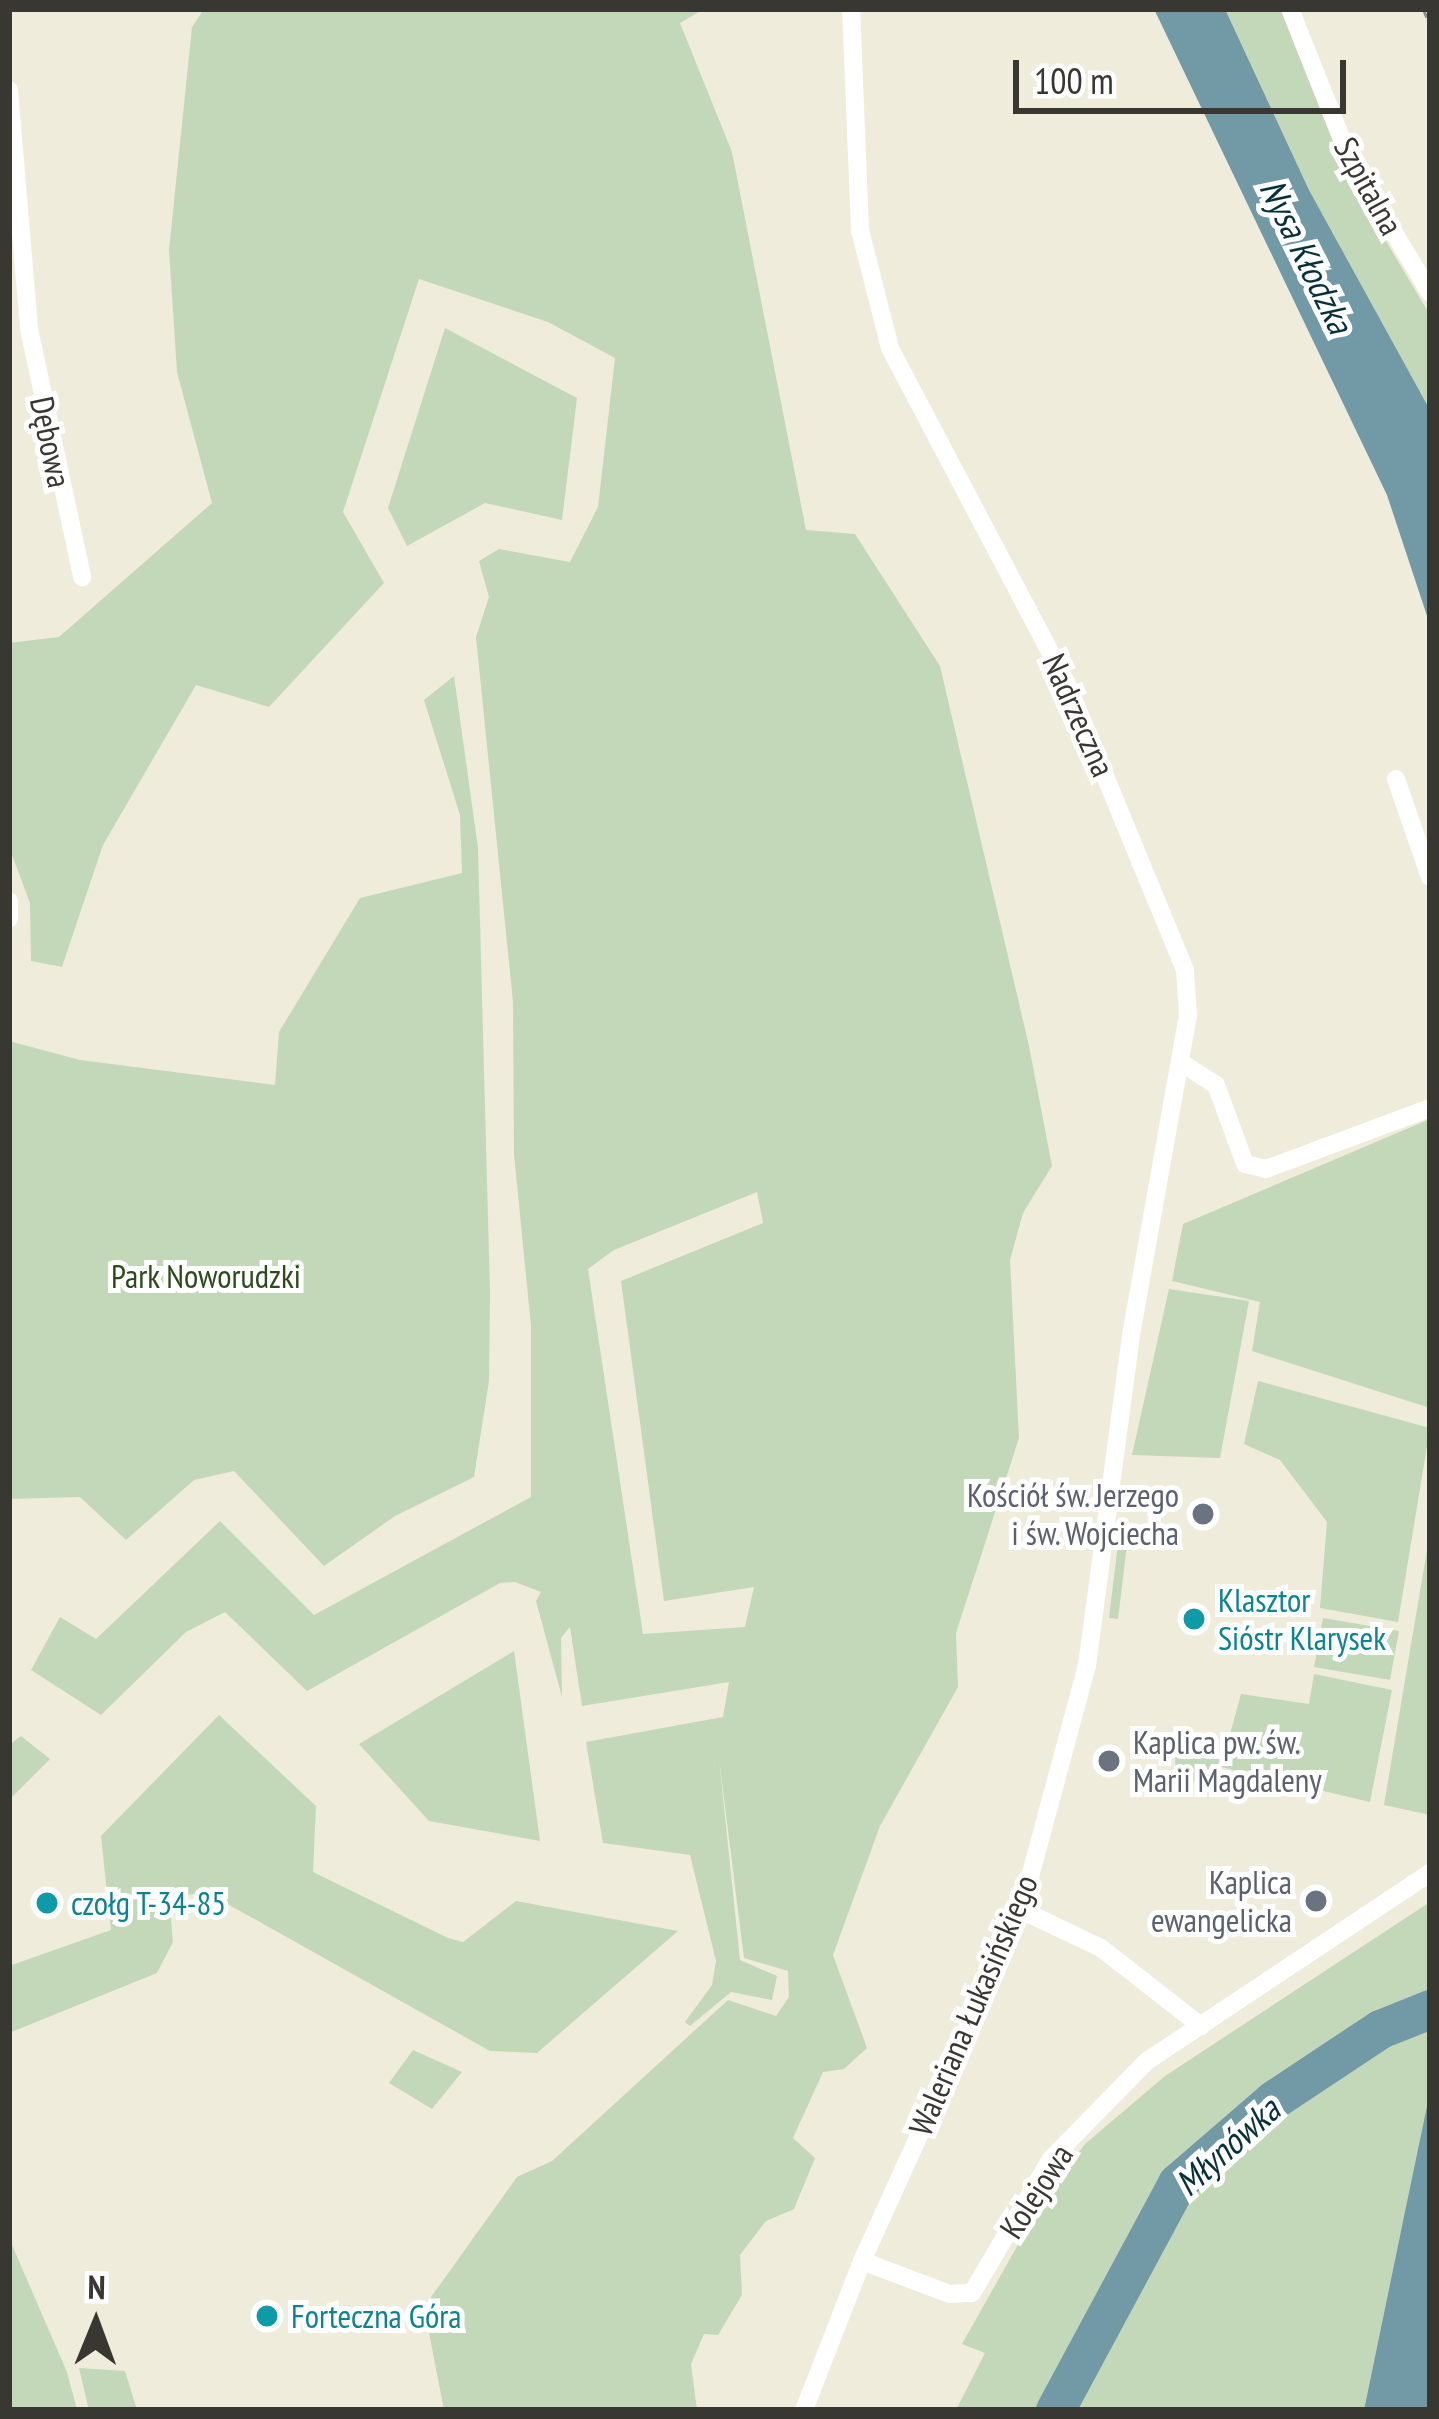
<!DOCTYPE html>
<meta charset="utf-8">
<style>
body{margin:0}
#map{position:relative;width:1439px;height:2419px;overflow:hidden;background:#efecdb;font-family:"PT Sans Narrow",sans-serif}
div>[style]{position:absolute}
.green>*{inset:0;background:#c2d8b9}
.round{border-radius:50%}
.water>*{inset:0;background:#7299a6}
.river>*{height:39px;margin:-19.5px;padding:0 19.5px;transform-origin:19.5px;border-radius:19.5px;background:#7299a6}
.minor>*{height:18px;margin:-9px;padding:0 9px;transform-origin:9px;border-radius:9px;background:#fff}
.rail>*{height:10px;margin-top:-5px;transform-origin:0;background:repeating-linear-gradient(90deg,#fff 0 18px,#8f8d82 0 36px);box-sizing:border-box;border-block:3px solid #8f8d82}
.dots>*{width:33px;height:33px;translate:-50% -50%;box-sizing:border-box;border:6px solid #fff;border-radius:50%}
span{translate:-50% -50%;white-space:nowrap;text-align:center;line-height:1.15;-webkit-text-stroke:10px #fff;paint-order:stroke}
.street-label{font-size:33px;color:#393731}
.park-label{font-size:33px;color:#2d4b1f}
.worship-label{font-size:33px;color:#5b616d}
.right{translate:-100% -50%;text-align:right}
.left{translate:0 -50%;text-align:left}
.culture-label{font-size:33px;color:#0d838f}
.water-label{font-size:36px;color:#08303b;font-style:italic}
.frame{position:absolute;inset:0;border:12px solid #393731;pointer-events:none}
.north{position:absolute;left:36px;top:2263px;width:120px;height:120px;-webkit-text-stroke:9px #fff;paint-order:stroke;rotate:1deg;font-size:33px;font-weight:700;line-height:48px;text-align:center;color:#393731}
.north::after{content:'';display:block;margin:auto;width:42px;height:54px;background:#393731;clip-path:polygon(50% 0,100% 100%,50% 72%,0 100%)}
.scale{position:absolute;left:1013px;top:60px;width:333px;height:54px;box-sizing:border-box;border:6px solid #393731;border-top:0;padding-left:15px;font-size:36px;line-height:42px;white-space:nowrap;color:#393731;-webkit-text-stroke:9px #fff;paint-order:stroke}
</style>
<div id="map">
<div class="green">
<div style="clip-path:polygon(evenodd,204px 9px,704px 9px,680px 23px,732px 152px,806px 530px,855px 534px,940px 666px,1029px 1046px,1052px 1166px,1023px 1213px,1010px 1260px,1019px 1438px,956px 1633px,958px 1687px,880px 1826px,833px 1955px,867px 2048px,844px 2069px,823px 2072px,793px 2138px,815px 2158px,794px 2209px,766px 2221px,740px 2255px,742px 2295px,718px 2335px,704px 2334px,691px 2364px,697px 2410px,444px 2410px,424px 2307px,517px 2177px,552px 2161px,728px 2000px,776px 2016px,789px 1997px,788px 1971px,744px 1958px,719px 1759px,740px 1960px,777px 1976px,772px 2000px,731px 1992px,690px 2026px,685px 2022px,712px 1985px,716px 1961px,690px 1855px,603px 1843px,586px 1742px,723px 1717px,729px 1682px,582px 1706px,570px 1627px,561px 1638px,562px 1697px,536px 1601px,541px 1592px,515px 1582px,500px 1583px,307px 1691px,225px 1612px,186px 1632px,101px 1715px,31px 1670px,60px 1617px,96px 1639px,220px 1521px,314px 1615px,531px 1497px,531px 1326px,514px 1154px,513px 1002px,476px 637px,489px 597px,479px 561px,499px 549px,570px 562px,598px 507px,615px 358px,548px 322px,419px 279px,343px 512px,384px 583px,269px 707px,196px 685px,103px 845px,62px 967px,31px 961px,30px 903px,9px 847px,9px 643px,59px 637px,212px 503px,177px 372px,169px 250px,192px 27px,204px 9px,757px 1192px,763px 1223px,621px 1281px,664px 1601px,754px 1587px,745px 1627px,643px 1634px,588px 1269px,614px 1250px,757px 1192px)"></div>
<div style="clip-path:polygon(1225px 9px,1284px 9px,1361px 199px,1430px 315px,1430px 410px,1309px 190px)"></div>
<div style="clip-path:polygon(445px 328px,577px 398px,562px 520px,485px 503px,407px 546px,388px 508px)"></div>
<div style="clip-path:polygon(454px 676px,478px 848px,490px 1292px,489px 1381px,474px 1477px,395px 1516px,324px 1566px,234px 1471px,194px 1480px,126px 1540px,80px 1497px,9px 1499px,9px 1041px,80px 1060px,275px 1085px,279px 1032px,360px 898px,462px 873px,460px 815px,424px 700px)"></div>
<div style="clip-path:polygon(1430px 1119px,1430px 1408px,1252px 1351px,1260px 1302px,1172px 1281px,1183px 1224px)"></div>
<div style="clip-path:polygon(1169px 1289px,1249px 1301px,1220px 1458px,1132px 1455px)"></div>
<div style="clip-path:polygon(1258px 1381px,1430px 1428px,1398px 1622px,1320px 1608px,1327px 1522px,1280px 1460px,1244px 1444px)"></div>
<div style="clip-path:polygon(1430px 1532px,1430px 1815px,1384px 1805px)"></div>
<div style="clip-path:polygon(1118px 1544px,1127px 1545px,1118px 1619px,1109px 1618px)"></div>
<div style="clip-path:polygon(1323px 1618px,1399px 1631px,1390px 1680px,1314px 1667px)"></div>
<div style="clip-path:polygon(514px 1651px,540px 1841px,429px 1821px,359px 1744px)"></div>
<div style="clip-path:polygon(1314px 1674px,1392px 1690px,1370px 1802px,1221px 1767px,1241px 1694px,1309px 1704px)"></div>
<div style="clip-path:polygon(219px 1715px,316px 1806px,313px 1872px,448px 1938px,463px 1942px,516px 1901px,678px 1931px,537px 2053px,490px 2051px,206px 1892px,169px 1898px,173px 1942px,157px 1973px,9px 2033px,9px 1966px,111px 1930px,101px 1836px)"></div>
<div style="clip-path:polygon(21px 1736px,50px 1759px,9px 1800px,9px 1745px)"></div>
<div class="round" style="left:1175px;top:1738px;width:44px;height:44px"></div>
<div style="clip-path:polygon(1430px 1902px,1430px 2141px,1402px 2226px,1364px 2410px,956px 2410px,985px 2353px,962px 2344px,1046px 2195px,1085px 2144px,1165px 2076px)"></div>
<div style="clip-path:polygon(413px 2050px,462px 2072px,432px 2109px,389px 2083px)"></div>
<div style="clip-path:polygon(9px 2238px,67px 2372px,77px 2410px,9px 2410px)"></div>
<div style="clip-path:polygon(79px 2368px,125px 2371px,137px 2410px,89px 2410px)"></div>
</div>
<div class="water">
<div style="clip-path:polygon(1154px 9px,1225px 9px,1309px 190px,1430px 410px,1430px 625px,1387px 495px)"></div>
<div style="clip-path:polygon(1430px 2092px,1430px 2410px,1364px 2410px,1402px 2226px)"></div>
</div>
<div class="river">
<div style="left:1055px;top:2410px;width:258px;rotate:-61.7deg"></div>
<div style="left:1177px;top:2183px;width:127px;rotate:-40.8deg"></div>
<div style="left:1273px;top:2100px;width:128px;rotate:-33.6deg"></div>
<div style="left:1380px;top:2029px;width:54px;rotate:-21.8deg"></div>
</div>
<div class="minor">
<div style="left:1290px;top:9px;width:159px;rotate:68.3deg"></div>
<div style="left:1349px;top:157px;width:158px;rotate:59.2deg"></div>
<div style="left:9px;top:90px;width:240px;rotate:85.2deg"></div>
<div style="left:29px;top:329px;width:254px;rotate:77.9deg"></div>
<div style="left:1396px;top:779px;width:104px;rotate:70.9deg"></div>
<div style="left:9px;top:901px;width:18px;rotate:90deg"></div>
<div style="left:1185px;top:1065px;width:37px;rotate:33deg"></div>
<div style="left:1216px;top:1085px;width:84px;rotate:69.8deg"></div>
<div style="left:1245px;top:1164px;width:22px;rotate:13deg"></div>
<div style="left:1266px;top:1169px;width:175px;rotate:-20.4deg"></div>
<div style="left:1021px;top:1910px;width:89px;rotate:25.4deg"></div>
<div style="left:1101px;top:1948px;width:127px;rotate:38deg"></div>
<div style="left:862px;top:2261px;width:94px;rotate:20.6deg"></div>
<div style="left:950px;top:2294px;width:22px;rotate:-3deg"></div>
<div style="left:972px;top:2293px;width:156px;rotate:-59.5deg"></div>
<div style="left:1051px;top:2159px;width:137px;rotate:-45.6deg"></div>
<div style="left:1147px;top:2061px;width:340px;rotate:-33.6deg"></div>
<div style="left:804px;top:2410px;width:160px;rotate:-68.7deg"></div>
<div style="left:862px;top:2261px;width:385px;rotate:-65.6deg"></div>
<div style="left:1021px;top:1910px;width:254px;rotate:-74.9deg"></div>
<div style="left:1087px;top:1665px;width:333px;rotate:-82.4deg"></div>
<div style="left:1131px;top:1335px;width:325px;rotate:-79.9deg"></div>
<div style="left:1188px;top:1015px;width:45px;rotate:-93.8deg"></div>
<div style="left:1185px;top:970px;width:309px;rotate:-112.4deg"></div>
<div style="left:1067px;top:684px;width:380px;rotate:-117.8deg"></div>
<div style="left:890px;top:348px;width:122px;rotate:-104.3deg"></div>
<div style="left:860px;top:230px;width:221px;rotate:-92.3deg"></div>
</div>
<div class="rail">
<div style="left:1427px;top:9px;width:8px;rotate:67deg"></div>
</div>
<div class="dots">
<div style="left:1203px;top:1514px;background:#6b7280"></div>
<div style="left:1194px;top:1619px;background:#0f9aa8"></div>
<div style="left:1109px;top:1761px;background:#6b7280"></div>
<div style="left:1316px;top:1901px;background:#6b7280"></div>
<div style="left:47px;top:1903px;background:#0f9aa8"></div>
<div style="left:267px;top:2316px;background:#0f9aa8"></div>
</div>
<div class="street-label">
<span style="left:1369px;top:186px;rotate:61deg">Szpitalna</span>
<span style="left:51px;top:442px;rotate:78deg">Dębowa</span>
<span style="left:1079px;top:715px;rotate:66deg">Nadrzeczna</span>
<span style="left:973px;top:2005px;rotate:-67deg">Waleriana Łukasińskiego</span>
<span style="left:1036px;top:2191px;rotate:-57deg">Kolejowa</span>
</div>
<div class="park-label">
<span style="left:206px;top:1276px">Park Noworudzki</span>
</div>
<div class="worship-label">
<span class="right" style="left:1179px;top:1514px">Kościół św. Jerzego<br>i św. Wojciecha</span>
<span class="left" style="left:1133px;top:1761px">Kaplica pw. św.<br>Marii Magdaleny</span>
<span class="right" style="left:1292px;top:1901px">Kaplica<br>ewangelicka</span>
</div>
<div class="culture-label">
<span class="left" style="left:1218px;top:1619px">Klasztor<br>Sióstr Klarysek</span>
<span class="left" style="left:71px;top:1903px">czołg T-34-85</span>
<span class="left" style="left:291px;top:2316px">Forteczna Góra</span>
</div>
<div class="water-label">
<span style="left:1307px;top:256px;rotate:64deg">Nysa Kłodzka</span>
<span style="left:1227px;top:2146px;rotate:-42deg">Młynówka</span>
</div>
<div class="frame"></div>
<div class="north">N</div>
<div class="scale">100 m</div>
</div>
